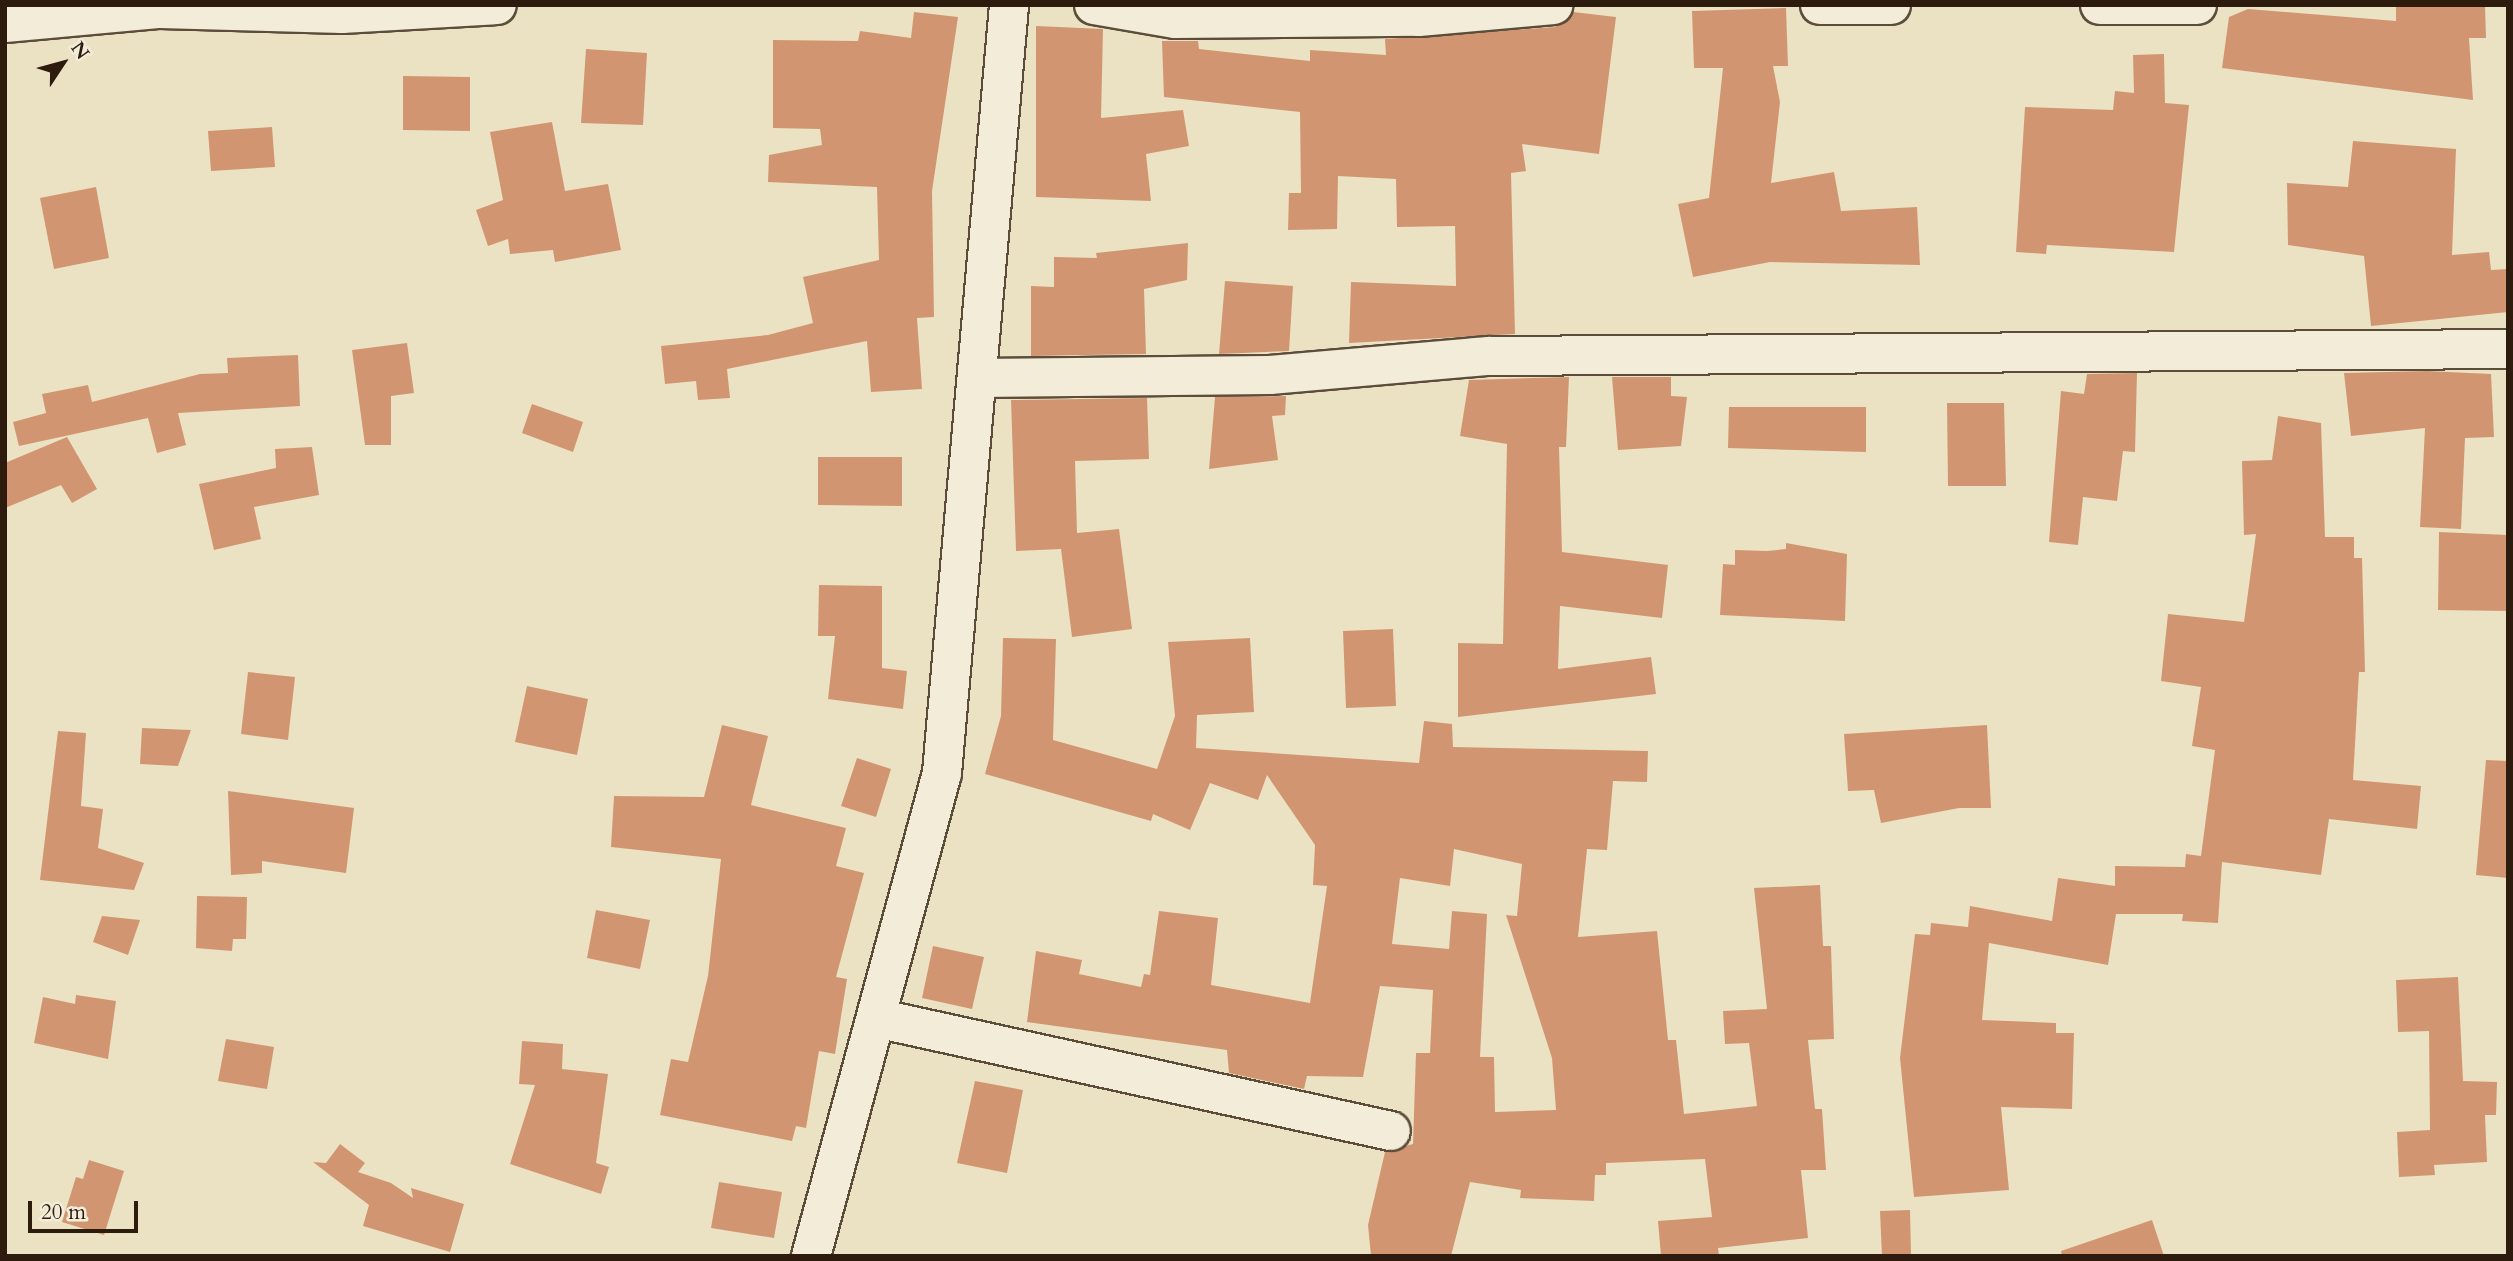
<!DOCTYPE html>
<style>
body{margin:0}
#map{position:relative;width:2513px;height:1261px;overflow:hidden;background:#ebe2c4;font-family:Cardo,serif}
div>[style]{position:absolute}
.building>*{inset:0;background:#d19671}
.roads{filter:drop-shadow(2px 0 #5c4d3b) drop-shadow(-2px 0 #5c4d3b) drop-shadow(0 2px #5c4d3b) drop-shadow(0 -2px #5c4d3b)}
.minor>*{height:38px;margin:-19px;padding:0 19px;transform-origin:19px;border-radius:19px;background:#f2ecd9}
span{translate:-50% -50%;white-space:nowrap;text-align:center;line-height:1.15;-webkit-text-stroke:5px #f2ecd9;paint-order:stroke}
.frame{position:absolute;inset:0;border:7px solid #2d1b0d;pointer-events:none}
.north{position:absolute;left:28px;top:28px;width:70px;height:70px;-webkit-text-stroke:5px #f2ecd9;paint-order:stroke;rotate:54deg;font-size:19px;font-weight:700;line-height:28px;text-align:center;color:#2d1b0d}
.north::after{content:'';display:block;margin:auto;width:24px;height:32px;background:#2d1b0d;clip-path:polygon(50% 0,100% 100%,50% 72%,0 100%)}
.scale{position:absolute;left:28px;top:1201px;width:110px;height:32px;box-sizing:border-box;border:4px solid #2d1b0d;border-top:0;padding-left:9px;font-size:21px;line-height:24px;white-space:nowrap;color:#2d1b0d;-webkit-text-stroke:5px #f2ecd9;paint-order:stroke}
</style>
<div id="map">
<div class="building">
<div style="clip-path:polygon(2396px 5px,2485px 5px,2486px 38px,2469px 38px,2473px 100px,2222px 68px,2229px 17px,2248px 9px,2396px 21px)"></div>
<div style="clip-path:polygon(1786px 8px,1788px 66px,1773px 66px,1780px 102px,1771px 183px,1834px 172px,1841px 211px,1917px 207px,1920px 265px,1770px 262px,1693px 277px,1678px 204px,1709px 198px,1723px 68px,1694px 68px,1692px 11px)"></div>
<div style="clip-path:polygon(914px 12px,958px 17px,932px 191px,934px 317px,917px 318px,922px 389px,871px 392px,867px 341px,727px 369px,730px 398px,698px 400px,696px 381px,665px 384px,661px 346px,768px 335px,813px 323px,803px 277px,879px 260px,877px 187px,768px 182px,769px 155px,822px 145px,820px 129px,773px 128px,773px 40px,858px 41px,860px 31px,911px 38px)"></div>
<div style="clip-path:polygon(1573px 12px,1616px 17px,1599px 154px,1522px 144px,1526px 171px,1511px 173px,1515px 334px,1349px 343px,1351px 282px,1456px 286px,1455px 226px,1397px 227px,1396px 179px,1338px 176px,1337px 229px,1288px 230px,1289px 193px,1301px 193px,1300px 112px,1164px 97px,1162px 41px,1198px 41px,1199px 49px,1310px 61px,1310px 50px,1386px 55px,1385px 39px,1555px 27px)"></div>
<div style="clip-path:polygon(1036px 26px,1103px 29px,1101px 118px,1183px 110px,1189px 146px,1146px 154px,1151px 201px,1036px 197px)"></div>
<div style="clip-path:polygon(586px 49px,647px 53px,643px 125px,581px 123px)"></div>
<div style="clip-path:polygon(2164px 54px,2165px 103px,2189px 105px,2174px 252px,2047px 245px,2046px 254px,2016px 252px,2025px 107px,2113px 110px,2115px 91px,2134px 93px,2133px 55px)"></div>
<div style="clip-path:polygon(403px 76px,470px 77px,470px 131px,403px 130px)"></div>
<div style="clip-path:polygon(552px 122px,565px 191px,608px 184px,621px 250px,555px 262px,553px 250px,510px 254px,508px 239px,488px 246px,476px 210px,503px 200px,490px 132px)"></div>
<div style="clip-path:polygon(272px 127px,275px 167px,211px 171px,208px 131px)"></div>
<div style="clip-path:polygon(2353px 141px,2456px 149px,2452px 255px,2489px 252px,2491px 270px,2508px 269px,2508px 312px,2371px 326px,2364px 256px,2288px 245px,2287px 183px,2348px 187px)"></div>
<div style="clip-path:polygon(96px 187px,109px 258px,54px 269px,40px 198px)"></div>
<div style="clip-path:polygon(1188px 243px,1187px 280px,1144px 289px,1146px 354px,1031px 356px,1031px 286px,1054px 287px,1054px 257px,1097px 258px,1096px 253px)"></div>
<div style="clip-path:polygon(1225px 281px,1293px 286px,1289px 351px,1219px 354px)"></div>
<div style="clip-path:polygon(407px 343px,414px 393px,391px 396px,391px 445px,365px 445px,352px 350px)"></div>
<div style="clip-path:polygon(298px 355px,300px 406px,178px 413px,186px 445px,157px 453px,148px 418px,19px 446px,13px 422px,46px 413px,42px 394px,88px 385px,92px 402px,200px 374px,228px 373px,227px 358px)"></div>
<div style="clip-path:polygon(2427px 371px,2491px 374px,2494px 437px,2465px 438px,2461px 529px,2420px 527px,2425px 428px,2351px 436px,2344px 373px)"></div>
<div style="clip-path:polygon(2137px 373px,2135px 452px,2123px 451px,2117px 501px,2083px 497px,2078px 545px,2049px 542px,2061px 391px,2084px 394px,2087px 374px)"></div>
<div style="clip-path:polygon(1569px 377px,1566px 447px,1559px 447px,1562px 552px,1668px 565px,1662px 618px,1560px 606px,1558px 669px,1651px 657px,1656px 694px,1458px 717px,1458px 643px,1503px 644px,1507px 444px,1460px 436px,1469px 380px)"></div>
<div style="clip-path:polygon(1612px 377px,1671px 377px,1671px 396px,1687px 397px,1681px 446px,1618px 450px)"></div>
<div style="clip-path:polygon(1286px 396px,1285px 415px,1272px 416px,1278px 460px,1209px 469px,1215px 397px)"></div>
<div style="clip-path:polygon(1147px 398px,1149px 459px,1075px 461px,1077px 533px,1119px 529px,1132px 629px,1072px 637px,1061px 549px,1016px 551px,1011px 400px)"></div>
<div style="clip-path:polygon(1947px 403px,2004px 403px,2006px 486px,1948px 486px)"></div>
<div style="clip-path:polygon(532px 404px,583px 422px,573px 452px,522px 433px)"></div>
<div style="clip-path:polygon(1729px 407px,1866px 407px,1866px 452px,1728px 448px)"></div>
<div style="clip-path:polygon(2278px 416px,2321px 423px,2325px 537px,2354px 537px,2354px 558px,2362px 558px,2365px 672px,2359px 672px,2353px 780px,2421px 786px,2417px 829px,2329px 819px,2321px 875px,2222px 862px,2218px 923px,2182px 921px,2183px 914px,2116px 914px,2108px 965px,1989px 943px,1982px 1020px,2056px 1023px,2056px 1033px,2074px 1033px,2072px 1109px,2001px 1107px,2009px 1190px,1914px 1197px,1900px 1058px,1915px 934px,1930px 935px,1931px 923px,1968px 927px,1970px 906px,2052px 921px,2058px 878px,2115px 886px,2115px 866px,2185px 867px,2186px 854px,2201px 856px,2215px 750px,2192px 746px,2201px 687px,2161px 681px,2168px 614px,2244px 622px,2256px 534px,2244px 535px,2242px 461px,2272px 460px)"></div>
<div style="clip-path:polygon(67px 437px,97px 489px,72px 503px,61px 485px,5px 508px,5px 463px)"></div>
<div style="clip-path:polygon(312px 447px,319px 495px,254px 507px,261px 539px,214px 550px,199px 484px,276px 468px,275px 449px)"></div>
<div style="clip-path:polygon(818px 457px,902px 457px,902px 506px,818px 505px)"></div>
<div style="clip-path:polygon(2439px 532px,2508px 535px,2508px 611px,2438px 610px)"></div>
<div style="clip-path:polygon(1786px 543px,1847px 554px,1845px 621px,1720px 615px,1723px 564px,1735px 565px,1735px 550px,1767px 551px,1786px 549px)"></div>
<div style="clip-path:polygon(819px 585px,882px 586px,882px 668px,907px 671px,903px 709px,828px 699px,835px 636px,818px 636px)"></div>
<div style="clip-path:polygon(1393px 629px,1396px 706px,1346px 708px,1343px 631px)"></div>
<div style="clip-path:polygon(evenodd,1003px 638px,1056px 639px,1053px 740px,1157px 769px,1175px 716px,1168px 642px,1250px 638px,1254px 712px,1197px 715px,1196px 748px,1419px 763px,1424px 721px,1452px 724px,1453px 747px,1648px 751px,1647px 782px,1613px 781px,1607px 850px,1587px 849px,1578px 937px,1657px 931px,1668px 1040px,1676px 1040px,1684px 1114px,1757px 1106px,1749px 1043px,1725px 1044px,1723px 1011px,1767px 1009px,1754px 888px,1820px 885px,1823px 946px,1831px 946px,1834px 1039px,1808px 1040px,1815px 1109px,1822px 1109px,1826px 1170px,1801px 1170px,1808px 1238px,1718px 1248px,1719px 1256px,1661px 1256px,1658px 1221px,1712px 1217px,1705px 1159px,1606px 1163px,1606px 1175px,1595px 1175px,1594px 1201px,1520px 1198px,1521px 1190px,1470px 1182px,1451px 1256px,1371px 1256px,1368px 1225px,1385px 1152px,1413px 1144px,1416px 1053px,1430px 1053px,1433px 990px,1380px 986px,1363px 1077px,1307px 1076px,1304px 1089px,1229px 1073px,1227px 1050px,1027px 1022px,1036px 951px,1082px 960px,1079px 974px,1141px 987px,1144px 974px,1150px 975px,1159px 911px,1218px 918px,1211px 985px,1310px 1003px,1327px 886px,1313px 885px,1315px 845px,1267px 775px,1258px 800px,1210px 783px,1190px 830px,1153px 814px,1151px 821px,985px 774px,1001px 716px,1003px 638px,1454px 849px,1522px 864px,1517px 916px,1506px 915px,1552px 1058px,1556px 1110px,1495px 1112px,1494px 1057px,1480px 1057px,1487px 914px,1452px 911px,1449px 949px,1392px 944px,1400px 878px,1450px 886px,1454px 849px)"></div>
<div style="clip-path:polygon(248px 672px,295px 677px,288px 740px,241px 734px)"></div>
<div style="clip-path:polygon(527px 686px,588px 699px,577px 755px,515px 742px)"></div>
<div style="clip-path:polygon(722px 725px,768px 736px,751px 805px,846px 828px,836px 866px,864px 873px,836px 977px,847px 979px,835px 1054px,819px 1051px,806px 1128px,796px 1126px,792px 1141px,660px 1115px,671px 1059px,688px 1062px,708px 976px,721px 859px,611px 847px,614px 796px,704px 797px)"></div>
<div style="clip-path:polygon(1987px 725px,1991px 808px,1959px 808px,1881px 823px,1874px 790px,1848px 791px,1844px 734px)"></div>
<div style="clip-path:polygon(142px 728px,191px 730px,178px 766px,140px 764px)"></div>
<div style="clip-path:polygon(58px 731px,86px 733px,81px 806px,103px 809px,98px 848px,144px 863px,134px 890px,40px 880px)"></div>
<div style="clip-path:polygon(857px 758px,891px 769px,876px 817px,841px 806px)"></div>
<div style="clip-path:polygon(2486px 760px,2508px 761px,2508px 878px,2476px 875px)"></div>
<div style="clip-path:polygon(228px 791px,354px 808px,346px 873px,262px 861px,262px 873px,231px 875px)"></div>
<div style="clip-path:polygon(197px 896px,247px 897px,246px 939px,233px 939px,232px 951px,196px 948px)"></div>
<div style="clip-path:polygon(596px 910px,650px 920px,640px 969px,587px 958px)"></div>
<div style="clip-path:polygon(102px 916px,140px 920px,128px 955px,93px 942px)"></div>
<div style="clip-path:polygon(933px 946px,984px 957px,972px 1009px,922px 998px)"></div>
<div style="clip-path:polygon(2458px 977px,2463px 1081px,2497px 1082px,2496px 1115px,2485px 1115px,2487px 1162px,2434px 1165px,2435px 1175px,2399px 1177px,2397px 1132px,2430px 1130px,2429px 1031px,2398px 1032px,2396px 980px)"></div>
<div style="clip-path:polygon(76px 995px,116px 1001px,108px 1059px,34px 1043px,43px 997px,75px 1004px)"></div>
<div style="clip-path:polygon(226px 1039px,274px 1047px,267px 1089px,218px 1081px)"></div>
<div style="clip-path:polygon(522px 1041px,563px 1044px,562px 1069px,608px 1074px,596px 1163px,609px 1167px,601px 1194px,510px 1164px,535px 1085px,519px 1084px)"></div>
<div style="clip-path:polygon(975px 1081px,1023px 1090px,1007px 1173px,957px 1163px)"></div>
<div style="clip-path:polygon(340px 1144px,365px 1163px,358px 1172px,391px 1183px,413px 1198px,411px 1188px,464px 1204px,450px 1252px,363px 1226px,369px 1205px,313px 1162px,326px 1163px)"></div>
<div style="clip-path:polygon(89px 1160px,124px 1171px,104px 1235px,62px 1222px,76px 1177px,83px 1179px)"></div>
<div style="clip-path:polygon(719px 1182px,782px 1192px,774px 1238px,711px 1228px)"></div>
<div style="clip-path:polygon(1910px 1210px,1911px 1256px,1882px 1256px,1880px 1211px)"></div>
<div style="clip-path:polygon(2152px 1220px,2164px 1256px,2062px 1256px,2061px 1251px)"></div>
</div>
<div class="roads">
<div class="minor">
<div style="left:1094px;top:5px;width:82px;rotate:9.8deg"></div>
<div style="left:1175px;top:19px;width:244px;rotate:-0.5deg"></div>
<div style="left:1419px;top:17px;width:135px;rotate:-5.1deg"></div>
<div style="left:1820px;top:5px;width:71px"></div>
<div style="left:2100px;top:5px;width:97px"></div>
<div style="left:5px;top:23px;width:156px;rotate:-5.2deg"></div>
<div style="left:160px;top:9px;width:182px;rotate:1.6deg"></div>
<div style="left:342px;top:14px;width:155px;rotate:-3.3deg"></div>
<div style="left:978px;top:378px;width:292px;rotate:-0.6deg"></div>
<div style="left:1270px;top:375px;width:220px;rotate:-5deg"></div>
<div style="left:1489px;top:356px;width:1019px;rotate:-0.39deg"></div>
<div style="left:876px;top:1018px;width:527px;rotate:12.38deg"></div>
<div style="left:811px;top:1256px;width:500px;rotate:-74.83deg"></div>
<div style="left:942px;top:773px;width:771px;rotate:-85.01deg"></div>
</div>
</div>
<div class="frame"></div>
<div class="north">N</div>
<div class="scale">20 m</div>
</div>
